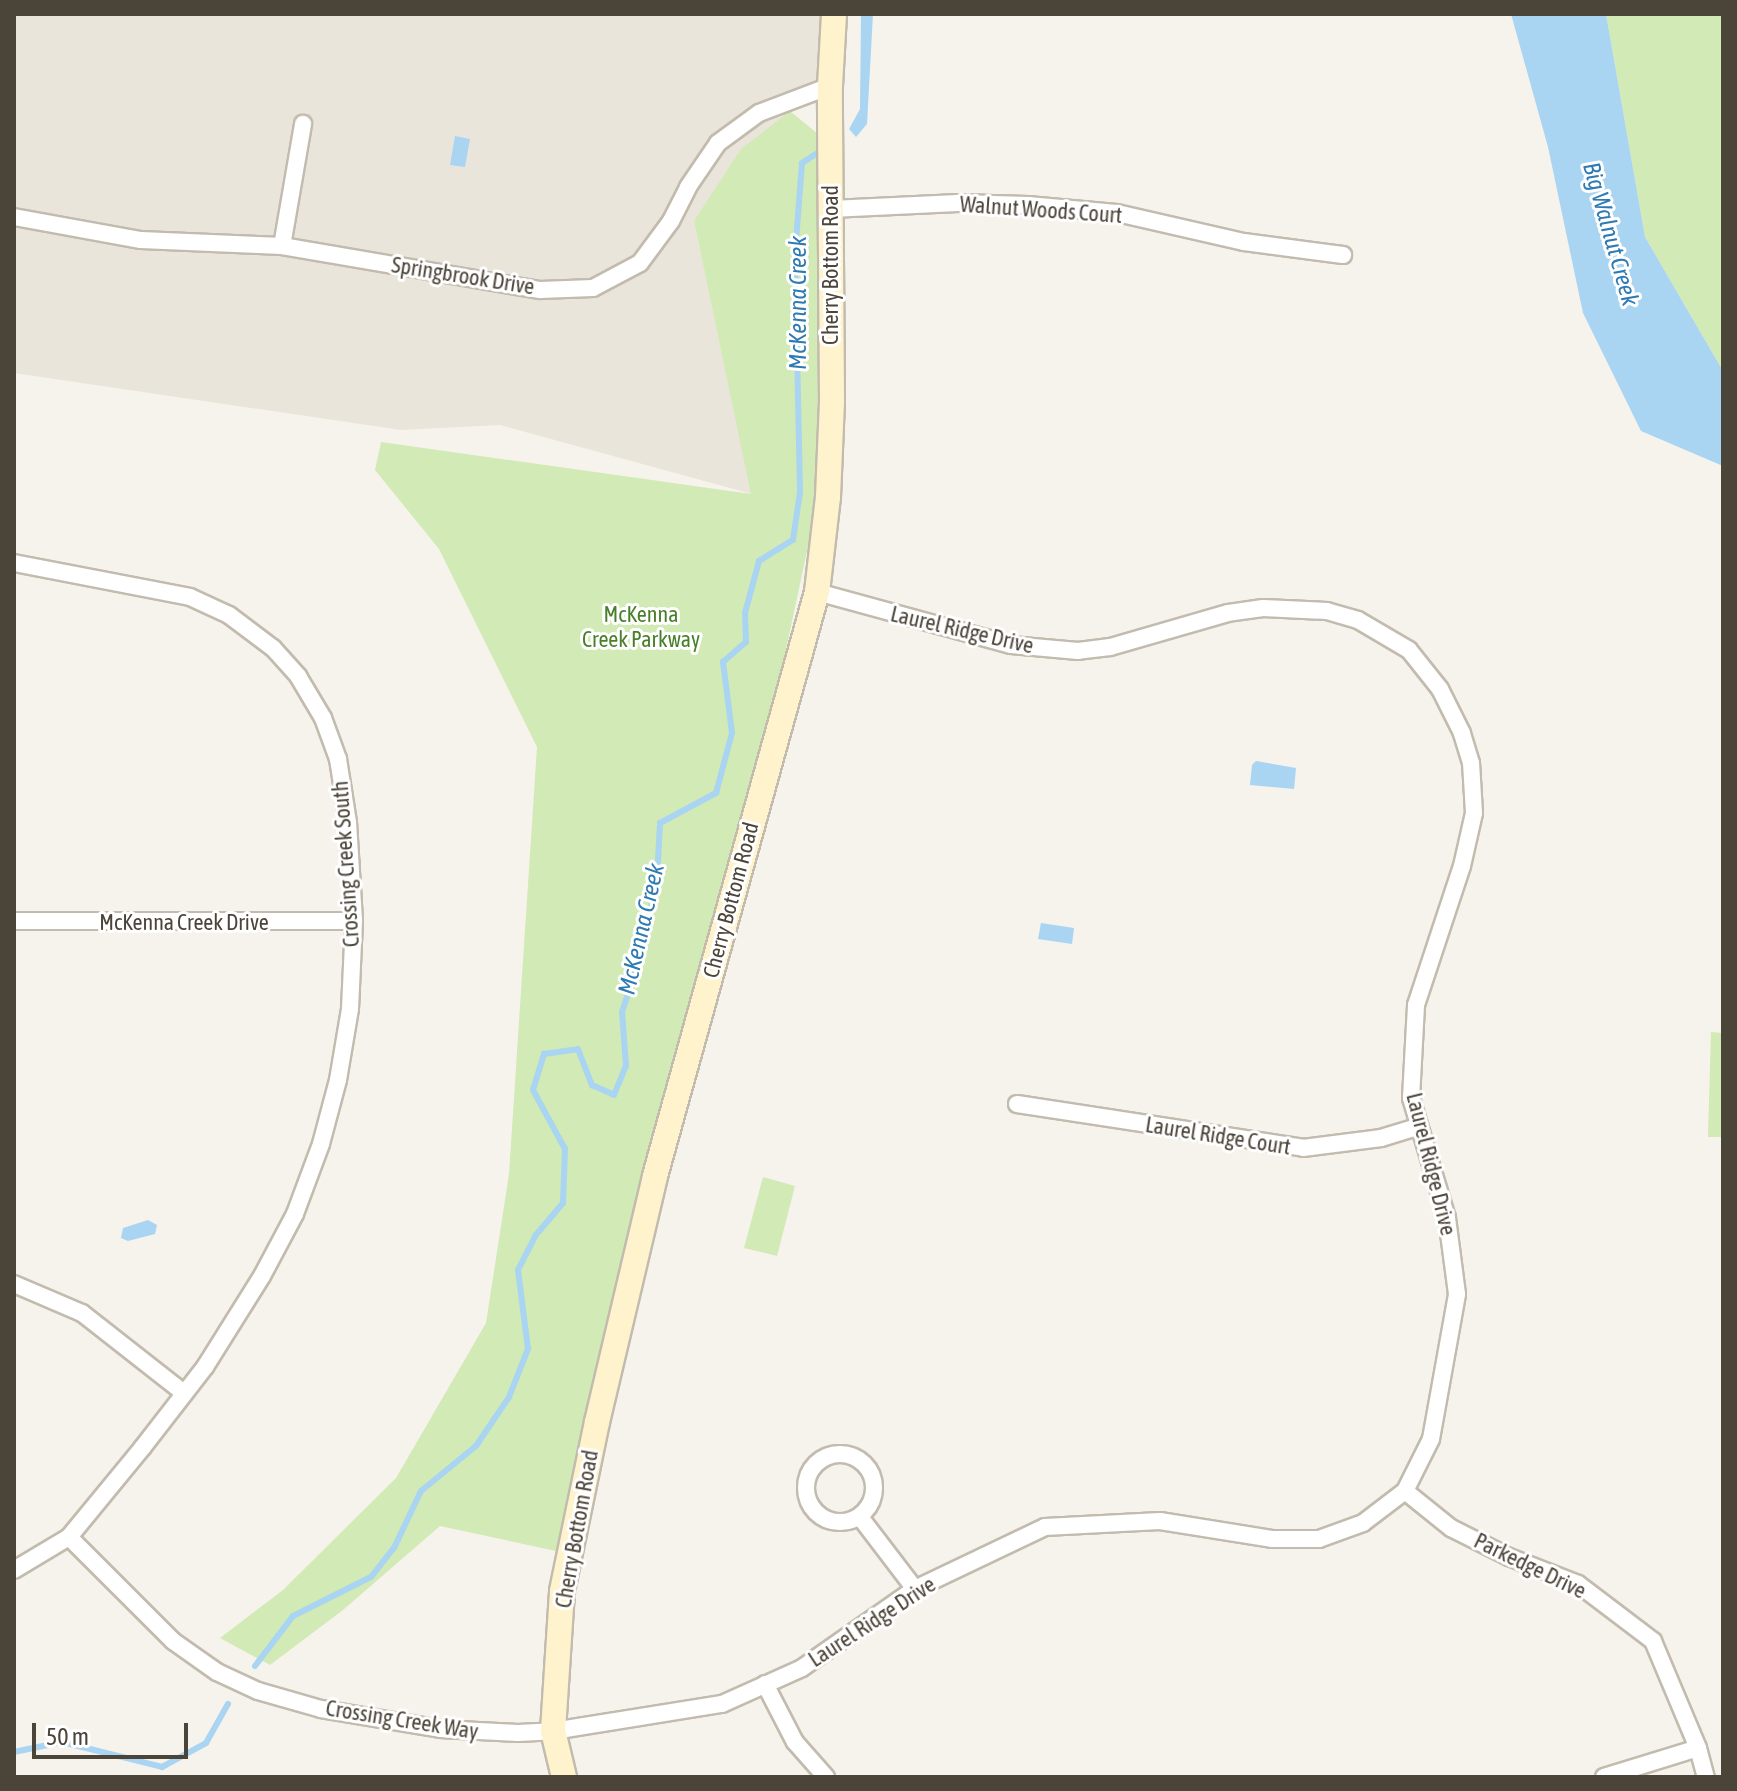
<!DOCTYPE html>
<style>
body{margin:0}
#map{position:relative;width:1737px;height:1791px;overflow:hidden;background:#f6f3ec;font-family:"Asap Condensed",sans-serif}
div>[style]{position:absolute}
.residential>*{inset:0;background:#eae5da}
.green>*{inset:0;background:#d2eab5}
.water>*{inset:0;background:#a9d4f2}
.stream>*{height:6px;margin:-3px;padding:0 3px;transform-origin:3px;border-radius:3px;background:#a9d4f2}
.roads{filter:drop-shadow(2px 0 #c2bbae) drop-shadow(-2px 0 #c2bbae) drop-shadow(0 2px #c2bbae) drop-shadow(0 -2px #c2bbae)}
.minor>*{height:16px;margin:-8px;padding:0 8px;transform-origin:8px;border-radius:8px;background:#fff}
.minor>.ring{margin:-8px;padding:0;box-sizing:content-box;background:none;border:16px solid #fff;border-radius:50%}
.secondary>*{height:24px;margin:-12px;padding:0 12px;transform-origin:12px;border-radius:12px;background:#fff3cd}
span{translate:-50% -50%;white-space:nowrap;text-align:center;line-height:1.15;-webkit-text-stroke:6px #fff;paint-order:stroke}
.street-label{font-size:22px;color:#4b4439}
.park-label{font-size:22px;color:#4a7f2a}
.water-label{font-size:24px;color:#2e7ab2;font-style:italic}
.frame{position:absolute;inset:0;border:16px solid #4b4439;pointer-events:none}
.scale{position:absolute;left:32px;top:1723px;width:156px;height:36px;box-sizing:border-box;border:4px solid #4b4439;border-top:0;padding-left:10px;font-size:24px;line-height:28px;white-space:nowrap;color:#4b4439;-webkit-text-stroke:6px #fff;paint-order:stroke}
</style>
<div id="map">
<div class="residential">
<div style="clip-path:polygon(14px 14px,846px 14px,841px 88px,790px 111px,694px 221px,752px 494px,500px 425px,401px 430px,14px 373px)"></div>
</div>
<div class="green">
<div style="clip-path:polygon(1606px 14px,1723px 14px,1723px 371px,1645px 237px)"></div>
<div style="clip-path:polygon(790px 111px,818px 134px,821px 335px,815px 514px,779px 682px,637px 1212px,556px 1551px,440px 1526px,343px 1610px,270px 1665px,220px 1638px,283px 1590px,396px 1478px,486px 1323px,509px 1174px,537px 747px,439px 549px,375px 470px,381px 442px,751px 494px,694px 221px,741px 149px)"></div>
<div style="clip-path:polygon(1711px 1032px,1723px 1033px,1723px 1137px,1708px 1137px)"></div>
<div style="clip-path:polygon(763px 1177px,795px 1186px,777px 1256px,744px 1248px)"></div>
</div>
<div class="water">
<div style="clip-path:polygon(861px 14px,873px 14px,867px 124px,856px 137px,849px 129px,860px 109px)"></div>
<div style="clip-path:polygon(1511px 14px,1606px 14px,1645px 237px,1723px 371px,1723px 466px,1641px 431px,1583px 313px,1548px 147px)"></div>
<div style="clip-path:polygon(455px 136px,470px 139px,465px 167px,450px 165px)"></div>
<div style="clip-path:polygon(1256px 761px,1296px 768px,1294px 789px,1250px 785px,1252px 765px)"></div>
<div style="clip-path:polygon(1041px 923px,1074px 928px,1072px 944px,1038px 939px)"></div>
<div style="clip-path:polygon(148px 1220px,157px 1225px,155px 1234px,128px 1241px,121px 1238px,123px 1228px)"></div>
</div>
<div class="stream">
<div style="left:255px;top:1666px;width:63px;rotate:-52.8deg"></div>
<div style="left:293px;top:1616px;width:87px;rotate:-26.6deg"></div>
<div style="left:371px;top:1577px;width:37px;rotate:-52deg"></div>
<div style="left:394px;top:1548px;width:63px;rotate:-64.7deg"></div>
<div style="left:421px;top:1491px;width:71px;rotate:-39.3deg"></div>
<div style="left:476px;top:1446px;width:59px;rotate:-56deg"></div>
<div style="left:509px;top:1397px;width:52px;rotate:-68.4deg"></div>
<div style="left:528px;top:1349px;width:80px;rotate:-97.2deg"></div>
<div style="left:518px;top:1270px;width:38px;rotate:-63deg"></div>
<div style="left:535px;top:1236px;width:43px;rotate:-49.7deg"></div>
<div style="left:563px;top:1203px;width:54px;rotate:-87.9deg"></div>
<div style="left:565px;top:1149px;width:67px;rotate:-118.5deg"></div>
<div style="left:533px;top:1090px;width:38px;rotate:-73deg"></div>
<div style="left:544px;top:1054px;width:34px;rotate:-8deg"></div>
<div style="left:578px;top:1049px;width:39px;rotate:69deg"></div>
<div style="left:592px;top:1085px;width:24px;rotate:24deg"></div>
<div style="left:614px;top:1095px;width:31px;rotate:-68deg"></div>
<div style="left:626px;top:1066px;width:54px;rotate:-94.2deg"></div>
<div style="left:622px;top:1012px;width:60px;rotate:-71.6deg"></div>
<div style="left:641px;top:955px;width:78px;rotate:-78.1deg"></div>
<div style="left:657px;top:879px;width:56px;rotate:-86.9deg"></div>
<div style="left:660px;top:823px;width:64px;rotate:-28.2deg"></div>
<div style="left:716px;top:793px;width:62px;rotate:-75.1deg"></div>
<div style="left:732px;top:733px;width:72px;rotate:-97.2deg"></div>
<div style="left:723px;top:662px;width:30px;rotate:-41deg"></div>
<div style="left:746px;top:642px;width:29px;rotate:-92deg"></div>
<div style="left:745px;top:613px;width:54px;rotate:-74.9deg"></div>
<div style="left:759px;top:561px;width:40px;rotate:-32deg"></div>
<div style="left:793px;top:540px;width:49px;rotate:-81.7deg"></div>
<div style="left:800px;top:492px;width:238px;rotate:-91.2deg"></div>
<div style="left:795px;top:254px;width:91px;rotate:-85.6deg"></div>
<div style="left:802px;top:163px;width:24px;rotate:-33deg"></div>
<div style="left:14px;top:1752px;width:49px;rotate:-11.8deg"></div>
<div style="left:62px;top:1742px;width:103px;rotate:14deg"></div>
<div style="left:162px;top:1767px;width:50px;rotate:-28.6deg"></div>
<div style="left:206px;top:1743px;width:45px;rotate:-60.6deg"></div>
</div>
<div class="roads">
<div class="minor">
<div style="left:831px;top:209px;width:127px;rotate:-2.7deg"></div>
<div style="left:958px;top:203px;width:70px;rotate:1.6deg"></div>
<div style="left:1028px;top:205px;width:89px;rotate:5.1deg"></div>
<div style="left:1117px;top:213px;width:130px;rotate:12.9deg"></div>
<div style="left:1244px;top:242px;width:100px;rotate:7.5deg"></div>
<div style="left:14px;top:217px;width:129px;rotate:10.3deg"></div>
<div style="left:141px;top:240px;width:141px;rotate:2.4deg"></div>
<div style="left:282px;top:246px;width:262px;rotate:9.7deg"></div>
<div style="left:540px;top:290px;width:53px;rotate:-2.2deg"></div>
<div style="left:593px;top:288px;width:53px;rotate:-28deg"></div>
<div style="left:640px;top:263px;width:52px;rotate:-53.6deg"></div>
<div style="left:671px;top:221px;width:38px;rotate:-63deg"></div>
<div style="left:688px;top:187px;width:53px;rotate:-55.7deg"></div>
<div style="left:718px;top:143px;width:51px;rotate:-36.2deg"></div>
<div style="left:759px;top:113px;width:76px;rotate:-20.8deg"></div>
<div style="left:282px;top:246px;width:124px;rotate:-80.2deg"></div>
<div style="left:14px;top:563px;width:179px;rotate:10.9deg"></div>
<div style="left:190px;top:597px;width:43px;rotate:24.8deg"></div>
<div style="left:229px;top:615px;width:55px;rotate:36.9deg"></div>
<div style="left:273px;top:648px;width:38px;rotate:48deg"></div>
<div style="left:298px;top:676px;width:49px;rotate:59.2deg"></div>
<div style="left:323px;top:718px;width:44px;rotate:69.9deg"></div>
<div style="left:338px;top:759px;width:64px;rotate:81deg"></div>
<div style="left:348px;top:822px;width:99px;rotate:86.5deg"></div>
<div style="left:354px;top:921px;width:88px;rotate:92.6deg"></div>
<div style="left:350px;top:1009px;width:72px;rotate:99.6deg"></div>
<div style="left:338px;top:1080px;width:66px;rotate:104.9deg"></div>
<div style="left:321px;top:1144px;width:75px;rotate:110.4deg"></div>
<div style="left:295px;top:1214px;width:70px;rotate:118deg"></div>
<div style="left:262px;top:1276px;width:107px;rotate:122.1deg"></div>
<div style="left:205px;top:1367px;width:101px;rotate:127.8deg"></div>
<div style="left:143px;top:1447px;width:117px;rotate:129.4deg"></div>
<div style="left:69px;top:1537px;width:64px;rotate:149deg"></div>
<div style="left:14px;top:921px;width:340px"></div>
<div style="left:1017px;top:1104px;width:289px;rotate:8.7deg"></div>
<div style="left:1303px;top:1148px;width:79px;rotate:-7.3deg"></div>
<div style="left:1381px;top:1138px;width:39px;rotate:-17deg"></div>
<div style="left:14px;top:1284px;width:74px;rotate:23.1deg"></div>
<div style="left:82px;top:1313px;width:130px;rotate:38.1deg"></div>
<div class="ring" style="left:806px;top:1454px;width:52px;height:52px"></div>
<div style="left:1405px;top:1491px;width:59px;rotate:38.8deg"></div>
<div style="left:1451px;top:1528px;width:65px;rotate:26.6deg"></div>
<div style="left:1509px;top:1557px;width:74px;rotate:21.4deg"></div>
<div style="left:1578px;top:1584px;width:94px;rotate:37.2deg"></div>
<div style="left:1653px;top:1641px;width:116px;rotate:67.2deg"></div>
<div style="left:1698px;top:1748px;width:30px;rotate:75deg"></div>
<div style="left:860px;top:1517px;width:91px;rotate:52.6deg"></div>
<div style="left:69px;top:1537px;width:147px;rotate:45deg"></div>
<div style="left:173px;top:1641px;width:54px;rotate:35.2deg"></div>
<div style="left:217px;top:1672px;width:45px;rotate:24.9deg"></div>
<div style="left:258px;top:1691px;width:66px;rotate:15.9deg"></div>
<div style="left:321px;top:1709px;width:121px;rotate:9.5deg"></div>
<div style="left:440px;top:1729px;width:78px;rotate:2.9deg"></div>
<div style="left:518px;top:1733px;width:35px;rotate:-3deg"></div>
<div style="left:553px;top:1731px;width:171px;rotate:-9.1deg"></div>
<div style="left:722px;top:1704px;width:88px;rotate:-24.2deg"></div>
<div style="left:802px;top:1668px;width:138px;rotate:-35deg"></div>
<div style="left:915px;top:1589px;width:144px;rotate:-25.5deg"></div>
<div style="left:1045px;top:1527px;width:115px;rotate:-3deg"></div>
<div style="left:1160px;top:1521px;width:113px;rotate:9.1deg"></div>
<div style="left:1272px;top:1539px;width:47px"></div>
<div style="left:1319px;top:1539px;width:47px;rotate:-20deg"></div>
<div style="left:1363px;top:1523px;width:53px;rotate:-37.3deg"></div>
<div style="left:1405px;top:1491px;width:58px;rotate:-63.4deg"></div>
<div style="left:1431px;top:1439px;width:147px;rotate:-79.8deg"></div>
<div style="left:1457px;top:1294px;width:77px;rotate:-97.5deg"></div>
<div style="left:1447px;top:1218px;width:125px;rotate:-106.7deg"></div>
<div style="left:1411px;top:1098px;width:93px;rotate:-86.9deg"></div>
<div style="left:1416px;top:1005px;width:146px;rotate:-71.7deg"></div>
<div style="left:1462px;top:866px;width:54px;rotate:-77.2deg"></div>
<div style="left:1474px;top:813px;width:50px;rotate:-93.4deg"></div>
<div style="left:1471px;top:763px;width:31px;rotate:-107deg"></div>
<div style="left:1462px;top:733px;width:49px;rotate:-116.6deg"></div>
<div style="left:1440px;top:689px;width:50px;rotate:-128.5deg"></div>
<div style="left:1409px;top:650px;width:59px;rotate:-149.5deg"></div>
<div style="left:1358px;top:620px;width:32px;rotate:-164deg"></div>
<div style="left:1327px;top:611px;width:64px;rotate:-177.3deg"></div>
<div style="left:1263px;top:608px;width:35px;rotate:172deg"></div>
<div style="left:1228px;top:613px;width:123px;rotate:163.9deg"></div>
<div style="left:1110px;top:647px;width:32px;rotate:173deg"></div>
<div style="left:1078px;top:651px;width:67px;rotate:-174.9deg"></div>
<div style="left:1011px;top:645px;width:201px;rotate:-164.7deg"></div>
<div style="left:765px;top:1684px;width:65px;rotate:62.7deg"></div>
<div style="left:795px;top:1742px;width:47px;rotate:48.5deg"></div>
<div style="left:1604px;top:1777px;width:98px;rotate:-17.1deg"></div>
</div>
<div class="secondary">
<div style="left:564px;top:1777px;width:47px;rotate:-103.4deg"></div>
<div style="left:553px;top:1731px;width:140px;rotate:-86.3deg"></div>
<div style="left:562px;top:1591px;width:173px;rotate:-78.3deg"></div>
<div style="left:597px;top:1422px;width:253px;rotate:-76.7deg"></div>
<div style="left:655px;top:1176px;width:606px;rotate:-74.5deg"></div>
<div style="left:817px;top:592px;width:96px;rotate:-83.4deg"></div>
<div style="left:828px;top:497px;width:96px;rotate:-87.6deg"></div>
<div style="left:832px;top:401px;width:315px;rotate:-90.4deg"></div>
<div style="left:830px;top:86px;width:72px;rotate:-86.8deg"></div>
</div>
</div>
<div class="street-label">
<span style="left:1041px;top:210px;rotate:4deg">Walnut Woods Court</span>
<span style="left:831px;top:265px;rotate:-90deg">Cherry Bottom Road</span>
<span style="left:463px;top:276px;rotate:9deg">Springbrook Drive</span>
<span style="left:962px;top:630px;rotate:13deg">Laurel Ridge Drive</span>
<span style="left:346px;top:864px;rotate:-94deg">Crossing Creek South</span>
<span style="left:731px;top:900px;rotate:-75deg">Cherry Bottom Road</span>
<span style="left:184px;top:923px">McKenna Creek Drive</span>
<span style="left:1218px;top:1136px;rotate:9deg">Laurel Ridge Court</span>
<span style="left:1431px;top:1164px;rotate:76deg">Laurel Ridge Drive</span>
<span style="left:577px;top:1529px;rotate:-80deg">Cherry Bottom Road</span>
<span style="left:1530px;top:1566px;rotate:26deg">Parkedge Drive</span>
<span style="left:872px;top:1622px;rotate:-33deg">Laurel Ridge Drive</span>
<span style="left:402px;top:1720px;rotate:9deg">Crossing Creek Way</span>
</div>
<div class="park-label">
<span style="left:641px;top:627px">McKenna<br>Creek Parkway</span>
</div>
<div class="water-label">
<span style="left:1611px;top:234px;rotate:74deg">Big Walnut Creek</span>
<span style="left:798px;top:303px;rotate:-90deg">McKenna Creek</span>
<span style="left:641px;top:929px;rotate:-77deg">McKenna Creek</span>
</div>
<div class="frame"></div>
<div class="scale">50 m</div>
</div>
